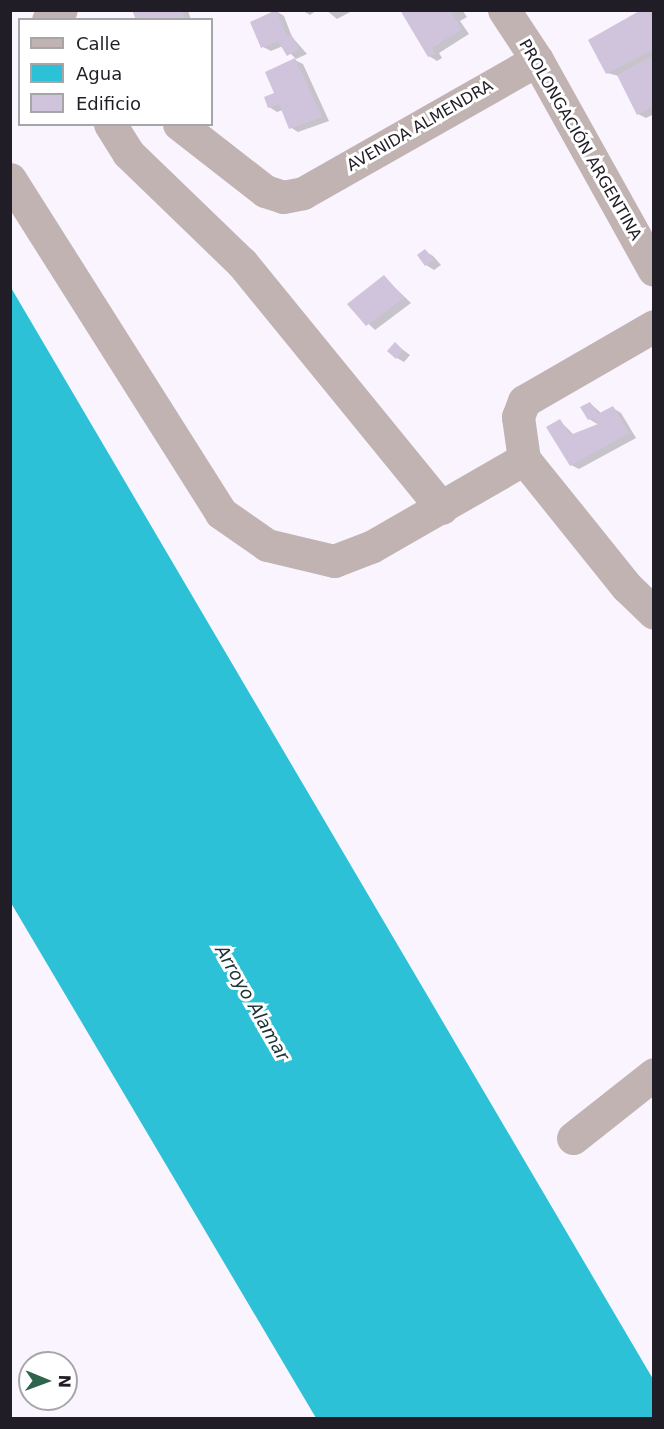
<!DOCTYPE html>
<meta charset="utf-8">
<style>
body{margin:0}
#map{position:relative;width:664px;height:1429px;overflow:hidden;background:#f9f4fe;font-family:"DejaVu Sans",sans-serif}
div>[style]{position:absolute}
.water>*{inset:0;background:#2dc1d8}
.shadow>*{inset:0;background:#0003}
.building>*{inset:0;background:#d0c4dd}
.minor>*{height:33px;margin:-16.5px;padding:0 16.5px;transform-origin:16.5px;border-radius:16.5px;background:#c1b3b2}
span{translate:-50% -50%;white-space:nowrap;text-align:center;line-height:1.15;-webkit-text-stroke:6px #fff;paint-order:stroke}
.street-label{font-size:16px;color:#211d26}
.water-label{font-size:18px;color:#1d3439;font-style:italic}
.frame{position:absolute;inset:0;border:12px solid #211d26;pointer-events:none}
.legend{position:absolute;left:18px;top:18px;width:195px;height:108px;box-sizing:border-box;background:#fff;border:2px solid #a6a5a8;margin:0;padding:8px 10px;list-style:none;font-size:18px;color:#211d26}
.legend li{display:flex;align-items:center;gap:12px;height:30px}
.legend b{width:30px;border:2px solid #a6a5a8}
.north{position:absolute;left:18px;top:1351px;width:60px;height:60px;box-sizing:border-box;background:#fff;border:2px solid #a6a5a8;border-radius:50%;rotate:91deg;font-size:16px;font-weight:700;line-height:24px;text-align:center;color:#211d26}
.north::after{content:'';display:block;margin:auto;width:21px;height:27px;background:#2d644c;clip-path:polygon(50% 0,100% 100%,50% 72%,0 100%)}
</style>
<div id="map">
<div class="water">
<div style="clip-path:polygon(10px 286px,653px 1379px,653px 1418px,316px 1418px,11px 903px)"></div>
</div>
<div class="shadow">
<div style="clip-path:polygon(134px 10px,188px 10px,191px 20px,138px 20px)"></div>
<div style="clip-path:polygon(302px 10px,317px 10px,310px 15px)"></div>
<div style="clip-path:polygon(326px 10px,354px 10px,337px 19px)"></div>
<div style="clip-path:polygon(402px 10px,462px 10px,467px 17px,460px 21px,469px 34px,439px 53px,442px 58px,437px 61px,429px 56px)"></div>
<div style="clip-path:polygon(648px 10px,654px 14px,654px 114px,646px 118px,638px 114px,619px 76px,607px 73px)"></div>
<div style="clip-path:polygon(276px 11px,284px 16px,292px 37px,307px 54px,296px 59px,283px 46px,271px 51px,263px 47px)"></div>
<div style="clip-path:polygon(295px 60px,303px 64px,329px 121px,298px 132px,290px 127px,283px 110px,277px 112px,269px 107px)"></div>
<div style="clip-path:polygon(425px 251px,433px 256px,441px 265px,434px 270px,426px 265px,419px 255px)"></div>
<div style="clip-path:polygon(384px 277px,411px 303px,375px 330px,349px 305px)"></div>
<div style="clip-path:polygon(395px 344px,410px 355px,404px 362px,397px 358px)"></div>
<div style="clip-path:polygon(590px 403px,602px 414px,613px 408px,621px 413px,636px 438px,579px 469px,571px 465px,560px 421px,574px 435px,599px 425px,589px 419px)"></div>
</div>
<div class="building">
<div style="clip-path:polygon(132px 10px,182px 10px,185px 20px,136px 20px)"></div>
<div style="clip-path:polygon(276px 10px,287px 37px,291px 34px,299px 49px,287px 56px,278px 41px,261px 48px,250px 22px)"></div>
<div style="clip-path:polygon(400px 10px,450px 10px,462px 29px,432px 48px,435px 54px,428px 57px)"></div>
<div style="clip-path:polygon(641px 10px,648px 10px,654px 21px,654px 49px,606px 74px,588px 40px)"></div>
<div style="clip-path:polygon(654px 55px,654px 106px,637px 115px,617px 75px)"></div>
<div style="clip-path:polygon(295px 58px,322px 117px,289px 129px,279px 104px,268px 108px,264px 97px,274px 93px,265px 72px)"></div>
<div style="clip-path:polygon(425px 249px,434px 260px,425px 266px,417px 255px)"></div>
<div style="clip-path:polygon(384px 275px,404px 298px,366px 326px,347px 304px)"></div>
<div style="clip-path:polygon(395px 342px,403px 350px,396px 359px,387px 351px)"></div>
<div style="clip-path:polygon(590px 402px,598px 414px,613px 406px,629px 433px,570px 466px,546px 427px,560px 419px,570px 435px,598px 424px,593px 417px,588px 420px,580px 407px)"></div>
</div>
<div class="minor">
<div style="left:504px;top:10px;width:60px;rotate:56.6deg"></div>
<div style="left:537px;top:60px;width:240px;rotate:60.9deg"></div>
<div style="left:48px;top:20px;width:16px;rotate:-38deg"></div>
<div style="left:110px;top:124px;width:34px;rotate:58deg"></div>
<div style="left:128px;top:153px;width:158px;rotate:44deg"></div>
<div style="left:242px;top:263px;width:316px;rotate:50.8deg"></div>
<div style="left:179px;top:124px;width:109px;rotate:37.9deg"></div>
<div style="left:265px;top:191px;width:19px;rotate:18deg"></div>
<div style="left:283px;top:197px;width:20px;rotate:-11deg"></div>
<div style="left:303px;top:193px;width:269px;rotate:-29.6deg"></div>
<div style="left:10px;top:179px;width:395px;rotate:57.7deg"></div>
<div style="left:221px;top:513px;width:56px;rotate:34.8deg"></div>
<div style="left:267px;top:545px;width:69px;rotate:13.4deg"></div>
<div style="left:334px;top:561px;width:40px;rotate:-21deg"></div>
<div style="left:371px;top:547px;width:177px;rotate:-29.9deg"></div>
<div style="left:654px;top:326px;width:150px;rotate:150deg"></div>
<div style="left:524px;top:401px;width:17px;rotate:111deg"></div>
<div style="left:518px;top:417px;width:42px;rotate:81.9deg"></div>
<div style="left:524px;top:459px;width:164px;rotate:51.2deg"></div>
<div style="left:627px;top:587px;width:37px;rotate:44deg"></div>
<div style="left:573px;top:1138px;width:103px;rotate:-38.3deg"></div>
</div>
<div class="street-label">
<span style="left:420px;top:126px;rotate:-30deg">AVENIDA ALMENDRA</span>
<span style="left:580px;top:140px;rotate:60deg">PROLONGACIÓN ARGENTINA</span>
</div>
<div class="water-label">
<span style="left:252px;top:1003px;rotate:60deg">Arroyo Alamar</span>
</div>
<div class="frame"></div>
<ul class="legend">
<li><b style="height:8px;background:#c1b3b2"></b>Calle</li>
<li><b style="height:16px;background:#2dc1d8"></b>Agua</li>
<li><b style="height:16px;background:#d0c4dd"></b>Edificio</li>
</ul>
<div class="north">N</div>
</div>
